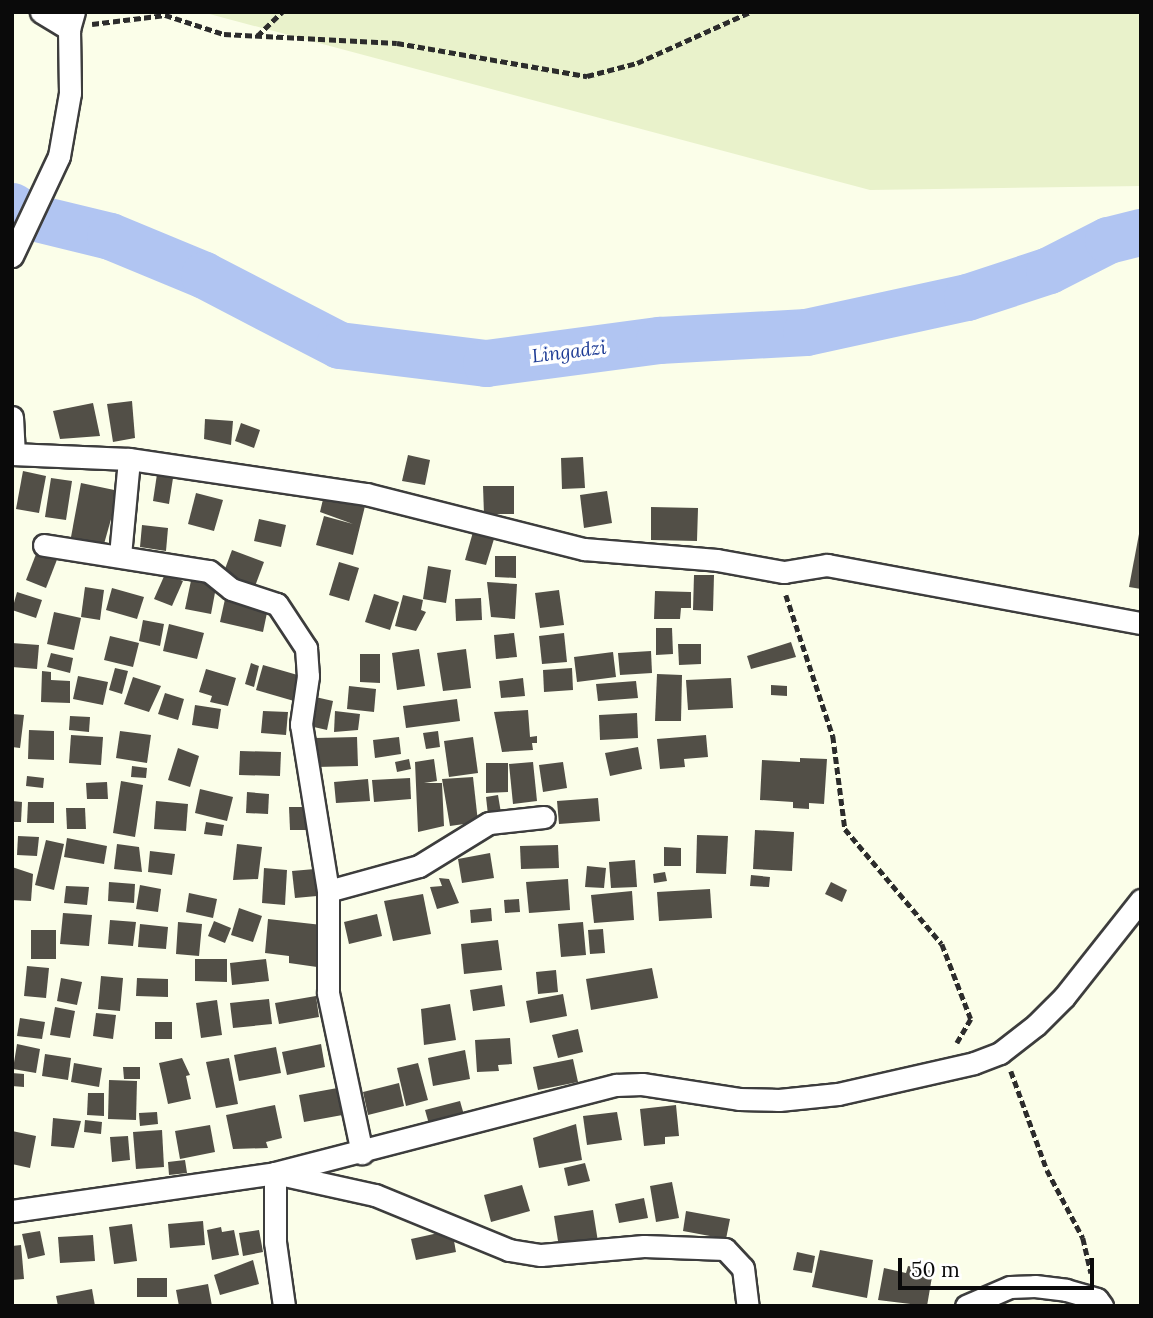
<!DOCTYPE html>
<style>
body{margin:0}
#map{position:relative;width:1153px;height:1318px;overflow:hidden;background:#fbfee9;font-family:Lora,serif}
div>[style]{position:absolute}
.farmland>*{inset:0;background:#e9f2cb}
.river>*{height:47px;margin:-23.5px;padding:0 23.5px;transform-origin:23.5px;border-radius:23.5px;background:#b1c5f2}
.building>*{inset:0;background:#524f47}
.path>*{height:4.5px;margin-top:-2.25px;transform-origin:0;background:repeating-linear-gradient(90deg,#2c2c2c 0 7px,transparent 0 10.5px)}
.roads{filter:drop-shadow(2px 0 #3d3d3d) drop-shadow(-2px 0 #3d3d3d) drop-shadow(0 2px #3d3d3d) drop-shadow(0 -2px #3d3d3d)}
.street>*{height:21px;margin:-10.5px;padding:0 10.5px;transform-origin:10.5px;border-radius:10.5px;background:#fff}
span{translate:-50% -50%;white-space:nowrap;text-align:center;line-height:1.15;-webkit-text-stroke:7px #fff;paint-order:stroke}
.water-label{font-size:19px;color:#1c3a94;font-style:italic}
.frame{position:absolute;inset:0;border:14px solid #0a0a0a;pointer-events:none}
.scale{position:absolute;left:898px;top:1258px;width:196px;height:32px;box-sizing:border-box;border:4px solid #0a0a0a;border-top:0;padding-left:9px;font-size:21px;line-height:24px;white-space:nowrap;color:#0a0a0a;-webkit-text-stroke:5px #fff;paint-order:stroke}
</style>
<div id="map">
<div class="farmland">
<div style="clip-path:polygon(202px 12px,1141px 12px,1141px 186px,870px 190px)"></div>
</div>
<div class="river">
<div style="left:12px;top:206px;width:19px;rotate:32deg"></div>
<div style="left:28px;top:216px;width:84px;rotate:13.7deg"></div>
<div style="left:110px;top:236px;width:102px;rotate:22.5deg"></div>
<div style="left:204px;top:275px;width:152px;rotate:27.4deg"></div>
<div style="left:339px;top:345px;width:148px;rotate:7deg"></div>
<div style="left:486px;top:363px;width:175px;rotate:-7.6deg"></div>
<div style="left:659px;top:340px;width:147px;rotate:-3.1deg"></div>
<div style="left:806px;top:332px;width:165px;rotate:-12.3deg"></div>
<div style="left:967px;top:297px;width:86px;rotate:-18.2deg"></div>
<div style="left:1049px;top:270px;width:66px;rotate:-27deg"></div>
<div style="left:1108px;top:240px;width:34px;rotate:-14deg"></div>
</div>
<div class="building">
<div style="clip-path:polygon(132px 401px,135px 438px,113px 442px,107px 404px)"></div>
<div style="clip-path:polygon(93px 403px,100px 436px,60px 439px,53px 411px)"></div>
<div style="clip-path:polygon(205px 419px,233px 421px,231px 445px,204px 439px)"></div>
<div style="clip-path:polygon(241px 423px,260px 430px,254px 448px,235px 441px)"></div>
<div style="clip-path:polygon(408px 455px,430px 460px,425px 485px,402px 481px)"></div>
<div style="clip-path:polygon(583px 457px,585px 488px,562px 489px,561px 458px)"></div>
<div style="clip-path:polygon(23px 471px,46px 476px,39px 513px,16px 509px)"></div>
<div style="clip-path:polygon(157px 474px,173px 478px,169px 504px,153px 501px)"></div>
<div style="clip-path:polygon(51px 478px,72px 481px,66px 520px,45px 517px)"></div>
<div style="clip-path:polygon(81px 483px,119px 491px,104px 544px,71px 537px)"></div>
<div style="clip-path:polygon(483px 486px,514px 486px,514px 514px,484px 514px)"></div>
<div style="clip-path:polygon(607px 491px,612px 523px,584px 528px,580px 495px)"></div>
<div style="clip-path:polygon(196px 493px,223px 500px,214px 531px,188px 524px)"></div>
<div style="clip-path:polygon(324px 495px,366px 502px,353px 555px,316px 545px,324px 516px,353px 524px,320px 512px)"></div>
<div style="clip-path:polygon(651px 507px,698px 508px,697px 541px,651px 540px)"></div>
<div style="clip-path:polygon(259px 519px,286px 525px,281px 547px,254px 541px)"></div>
<div style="clip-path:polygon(142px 525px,168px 528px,166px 551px,140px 547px)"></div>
<div style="clip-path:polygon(473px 532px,494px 539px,486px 565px,465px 560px)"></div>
<div style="clip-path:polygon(1139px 534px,1141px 534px,1141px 589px,1129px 587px)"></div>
<div style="clip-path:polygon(38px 549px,58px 557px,46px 588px,26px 580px)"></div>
<div style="clip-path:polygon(232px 550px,264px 562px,254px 589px,222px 577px)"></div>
<div style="clip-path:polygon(495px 556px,516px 556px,516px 578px,495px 577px)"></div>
<div style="clip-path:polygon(339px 562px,359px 568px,349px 601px,329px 595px)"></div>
<div style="clip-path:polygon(428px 566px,451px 570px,446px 603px,423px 599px)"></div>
<div style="clip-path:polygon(165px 574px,183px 581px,172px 606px,154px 599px)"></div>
<div style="clip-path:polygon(694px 575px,714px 575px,713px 611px,693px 610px)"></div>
<div style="clip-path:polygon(192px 576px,217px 582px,211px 614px,185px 609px)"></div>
<div style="clip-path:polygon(487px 582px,517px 584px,515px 619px,491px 617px)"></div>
<div style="clip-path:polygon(85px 587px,104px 590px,100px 620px,81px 617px)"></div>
<div style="clip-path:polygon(112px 588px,144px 597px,137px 619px,106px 610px)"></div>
<div style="clip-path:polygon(559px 590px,564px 625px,540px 628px,535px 593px)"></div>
<div style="clip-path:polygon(655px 591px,691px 592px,691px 608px,681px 608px,680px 619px,654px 619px)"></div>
<div style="clip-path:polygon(17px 592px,42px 600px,36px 618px,12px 610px)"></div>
<div style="clip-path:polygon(374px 594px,399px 602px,390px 630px,365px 622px)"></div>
<div style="clip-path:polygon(403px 595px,423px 600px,421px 610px,426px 612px,416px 631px,395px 626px)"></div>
<div style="clip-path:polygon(481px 598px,482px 620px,456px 621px,455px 599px)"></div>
<div style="clip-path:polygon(225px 599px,268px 608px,263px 632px,220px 622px)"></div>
<div style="clip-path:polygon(54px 612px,81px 618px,74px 650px,47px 644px)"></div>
<div style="clip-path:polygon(143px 620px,164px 624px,160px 646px,139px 641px)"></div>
<div style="clip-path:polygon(169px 624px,204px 633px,197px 659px,163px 651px)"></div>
<div style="clip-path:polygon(656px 628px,672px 628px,673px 654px,656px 655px)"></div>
<div style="clip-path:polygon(514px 633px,517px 657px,496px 659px,494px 635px)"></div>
<div style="clip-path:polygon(564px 633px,567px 662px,542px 664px,539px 636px)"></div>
<div style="clip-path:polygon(110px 636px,139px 643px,133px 667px,104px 660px)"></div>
<div style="clip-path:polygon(791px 642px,796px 657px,751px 669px,747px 656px)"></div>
<div style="clip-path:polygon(12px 643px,39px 645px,37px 669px,12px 667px)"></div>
<div style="clip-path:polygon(678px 644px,701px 644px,701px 664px,679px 665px)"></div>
<div style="clip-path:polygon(419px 649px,425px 686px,397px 690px,392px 653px)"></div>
<div style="clip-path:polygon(466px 649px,471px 688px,443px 691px,437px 653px)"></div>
<div style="clip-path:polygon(651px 651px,652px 673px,620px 675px,618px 653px)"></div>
<div style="clip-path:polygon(613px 652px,616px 677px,577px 682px,574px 657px)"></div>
<div style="clip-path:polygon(51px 653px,73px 658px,70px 673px,47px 667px)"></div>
<div style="clip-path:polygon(360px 654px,380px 654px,380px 683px,360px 682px)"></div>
<div style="clip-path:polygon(251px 663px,259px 666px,254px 687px,245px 684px)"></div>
<div style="clip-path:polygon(263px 665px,301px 676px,294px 701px,256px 690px)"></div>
<div style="clip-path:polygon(115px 668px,128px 671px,122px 694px,109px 690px)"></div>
<div style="clip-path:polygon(572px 668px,573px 690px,544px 692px,543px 670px)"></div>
<div style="clip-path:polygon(206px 669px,236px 678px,228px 706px,210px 702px,212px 696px,199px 692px)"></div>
<div style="clip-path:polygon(42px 671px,51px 672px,51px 680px,70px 681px,70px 703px,41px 702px)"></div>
<div style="clip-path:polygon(657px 674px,682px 675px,681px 721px,655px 721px)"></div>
<div style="clip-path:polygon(78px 676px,108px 682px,103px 705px,73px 699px)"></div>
<div style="clip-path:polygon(133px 677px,161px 686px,149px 712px,124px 704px)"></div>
<div style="clip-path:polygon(523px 678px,525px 696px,501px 698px,499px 681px)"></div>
<div style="clip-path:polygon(731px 678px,733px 708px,688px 710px,686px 680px)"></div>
<div style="clip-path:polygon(636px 681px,638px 698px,598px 701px,596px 684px)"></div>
<div style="clip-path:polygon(771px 685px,787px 686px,787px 696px,771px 695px)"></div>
<div style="clip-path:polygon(349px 686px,376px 689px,374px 712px,347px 709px)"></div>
<div style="clip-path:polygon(165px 693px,184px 699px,178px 720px,158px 714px)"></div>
<div style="clip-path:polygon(311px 696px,333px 701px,327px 730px,305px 725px)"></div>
<div style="clip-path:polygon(457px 699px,460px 721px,406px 728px,403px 706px)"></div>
<div style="clip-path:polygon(195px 705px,221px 709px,218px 729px,192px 725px)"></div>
<div style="clip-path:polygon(528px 710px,530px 737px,537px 736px,537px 743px,532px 743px,533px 750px,502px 752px,494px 712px)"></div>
<div style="clip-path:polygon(263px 711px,288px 712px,286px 735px,261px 733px)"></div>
<div style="clip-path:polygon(335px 711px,360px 714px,358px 730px,334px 732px)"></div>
<div style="clip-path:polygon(637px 713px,638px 738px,600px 740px,599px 715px)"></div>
<div style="clip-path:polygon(12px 714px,24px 715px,20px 748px,12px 747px)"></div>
<div style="clip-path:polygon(70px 716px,90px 717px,89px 732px,69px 730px)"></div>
<div style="clip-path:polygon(29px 730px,54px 731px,54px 760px,28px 759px)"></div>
<div style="clip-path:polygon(120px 731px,151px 735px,147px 763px,116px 758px)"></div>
<div style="clip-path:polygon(438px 731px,440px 747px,426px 749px,423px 733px)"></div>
<div style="clip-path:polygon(71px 735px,103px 737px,101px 765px,69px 763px)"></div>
<div style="clip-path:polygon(706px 735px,708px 757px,684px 759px,685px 767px,660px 769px,657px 739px)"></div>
<div style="clip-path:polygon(357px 737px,358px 766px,316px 767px,315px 738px)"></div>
<div style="clip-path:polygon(399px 737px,401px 754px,375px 758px,373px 740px)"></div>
<div style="clip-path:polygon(473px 737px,478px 773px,449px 777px,444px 741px)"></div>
<div style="clip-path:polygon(638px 747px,642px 769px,610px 776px,605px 753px)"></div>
<div style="clip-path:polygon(178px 748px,199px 756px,190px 787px,168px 780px)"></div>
<div style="clip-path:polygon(240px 751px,281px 752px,280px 776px,239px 775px)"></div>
<div style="clip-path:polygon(800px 758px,827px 759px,824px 804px,809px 803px,809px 809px,793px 808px,793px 802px,760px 800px,762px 760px,800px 762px)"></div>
<div style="clip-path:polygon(409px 759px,411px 769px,397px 772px,395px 762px)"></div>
<div style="clip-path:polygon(434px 759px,437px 781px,424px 783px,442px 783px,444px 826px,418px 832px,415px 762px)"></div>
<div style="clip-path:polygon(533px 762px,537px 801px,513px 804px,509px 764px)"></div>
<div style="clip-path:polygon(563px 762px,567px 788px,543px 792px,539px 765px)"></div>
<div style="clip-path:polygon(486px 763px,508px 763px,508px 792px,486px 793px)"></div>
<div style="clip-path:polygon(132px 766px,147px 768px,146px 778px,131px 777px)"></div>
<div style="clip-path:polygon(27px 776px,44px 778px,43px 788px,26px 786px)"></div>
<div style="clip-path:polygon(473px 777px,478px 822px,450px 826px,442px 779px)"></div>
<div style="clip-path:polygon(410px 778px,411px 799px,374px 802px,372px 780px)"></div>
<div style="clip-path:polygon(368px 779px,370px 801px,336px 803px,334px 782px)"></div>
<div style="clip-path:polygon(121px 781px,143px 785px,135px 837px,113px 833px)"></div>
<div style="clip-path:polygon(107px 782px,108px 799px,87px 799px,86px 783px)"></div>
<div style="clip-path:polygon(200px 789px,233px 797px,227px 821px,195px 813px)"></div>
<div style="clip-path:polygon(247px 792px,269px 794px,268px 814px,246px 813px)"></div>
<div style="clip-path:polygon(498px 795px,501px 813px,488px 815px,486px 797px)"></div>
<div style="clip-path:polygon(598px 798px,600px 821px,559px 824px,557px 801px)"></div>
<div style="clip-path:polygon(12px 801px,22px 802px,21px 822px,12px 822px)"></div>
<div style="clip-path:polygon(156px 801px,188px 804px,186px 831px,154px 829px)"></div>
<div style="clip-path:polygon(28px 802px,54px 802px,54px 823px,27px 823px)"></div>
<div style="clip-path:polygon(289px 807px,310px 807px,311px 830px,290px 830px)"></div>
<div style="clip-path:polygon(66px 808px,85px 808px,86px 829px,67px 829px)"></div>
<div style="clip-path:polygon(206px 822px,224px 825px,222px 836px,204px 834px)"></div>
<div style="clip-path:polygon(755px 830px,794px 832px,792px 871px,753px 869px)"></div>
<div style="clip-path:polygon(697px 835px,728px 836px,726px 874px,696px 873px)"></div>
<div style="clip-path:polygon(18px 836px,39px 837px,37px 856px,17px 855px)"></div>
<div style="clip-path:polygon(67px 838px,107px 846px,104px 864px,64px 857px)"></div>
<div style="clip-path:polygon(46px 840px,64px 844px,54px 890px,35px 885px)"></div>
<div style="clip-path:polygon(117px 844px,139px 847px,142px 872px,114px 869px)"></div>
<div style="clip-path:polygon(237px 844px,262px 847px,258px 879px,233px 880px)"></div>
<div style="clip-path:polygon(558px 845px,559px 868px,521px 869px,520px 846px)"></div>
<div style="clip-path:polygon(664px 847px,681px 848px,681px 866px,664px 866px)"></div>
<div style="clip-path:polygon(150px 851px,175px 854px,172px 875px,148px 872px)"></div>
<div style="clip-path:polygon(490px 853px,494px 878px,462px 883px,458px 859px)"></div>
<div style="clip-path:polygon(635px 860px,637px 887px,611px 888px,609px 862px)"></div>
<div style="clip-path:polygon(587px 866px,606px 868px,604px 888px,585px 887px)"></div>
<div style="clip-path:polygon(12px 867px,33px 874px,31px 901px,12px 900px)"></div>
<div style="clip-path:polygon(264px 868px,287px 870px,285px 905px,262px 903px)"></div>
<div style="clip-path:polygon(315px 869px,317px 896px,295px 898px,292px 871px)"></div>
<div style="clip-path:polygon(665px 872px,667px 881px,654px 883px,653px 874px)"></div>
<div style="clip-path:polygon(751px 875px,770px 877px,769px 887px,750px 886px)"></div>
<div style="clip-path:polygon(439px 878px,449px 879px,459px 903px,437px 909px,430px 887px,442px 886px)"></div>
<div style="clip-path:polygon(568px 879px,570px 910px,529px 913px,526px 882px)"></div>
<div style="clip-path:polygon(109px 882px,135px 884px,134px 903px,108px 901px)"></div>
<div style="clip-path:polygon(831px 882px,847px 890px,842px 902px,825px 894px)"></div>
<div style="clip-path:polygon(140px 885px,161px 889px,158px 912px,136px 909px)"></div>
<div style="clip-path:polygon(66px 886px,89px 887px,87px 905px,64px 903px)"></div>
<div style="clip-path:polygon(710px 889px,712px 918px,659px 921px,657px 892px)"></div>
<div style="clip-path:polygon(632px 891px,634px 920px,594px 923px,591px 895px)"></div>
<div style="clip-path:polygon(189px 893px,217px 899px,213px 918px,186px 912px)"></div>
<div style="clip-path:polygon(423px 894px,431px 934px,393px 941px,384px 901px)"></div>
<div style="clip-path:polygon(519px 899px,520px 912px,505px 913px,504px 900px)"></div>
<div style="clip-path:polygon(239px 908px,262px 916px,253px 942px,231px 935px)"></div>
<div style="clip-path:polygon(491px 908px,492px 921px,471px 923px,470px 910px)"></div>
<div style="clip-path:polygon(63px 913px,92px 915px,89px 946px,60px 944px)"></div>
<div style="clip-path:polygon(377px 914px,382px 936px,349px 944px,344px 922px)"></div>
<div style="clip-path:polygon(268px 919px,322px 925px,317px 967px,289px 963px,289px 956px,265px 953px)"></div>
<div style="clip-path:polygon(110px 920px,136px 922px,133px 946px,108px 944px)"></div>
<div style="clip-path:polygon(214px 921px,231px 928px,225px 943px,208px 936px)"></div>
<div style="clip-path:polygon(178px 922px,202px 924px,199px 956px,176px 954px)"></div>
<div style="clip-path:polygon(583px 922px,586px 955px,561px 957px,558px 924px)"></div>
<div style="clip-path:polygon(140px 924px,168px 927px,166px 949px,138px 947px)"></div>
<div style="clip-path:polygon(603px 929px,605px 953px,590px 954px,588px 930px)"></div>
<div style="clip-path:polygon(31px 930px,56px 930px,56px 959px,31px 959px)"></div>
<div style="clip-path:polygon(498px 940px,502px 970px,464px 974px,461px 944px)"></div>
<div style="clip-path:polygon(195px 959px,227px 959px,227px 982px,195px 981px)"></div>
<div style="clip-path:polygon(266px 959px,269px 981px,232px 985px,230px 963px)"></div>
<div style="clip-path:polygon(27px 966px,49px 968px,46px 998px,24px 996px)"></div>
<div style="clip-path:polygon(652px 968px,658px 998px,591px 1010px,586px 979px)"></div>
<div style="clip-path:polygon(556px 970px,558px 992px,538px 994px,536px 972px)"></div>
<div style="clip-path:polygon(101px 976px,123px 978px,120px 1011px,98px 1009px)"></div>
<div style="clip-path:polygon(61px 978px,82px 982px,77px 1005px,57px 1001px)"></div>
<div style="clip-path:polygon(137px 978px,168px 979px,168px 997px,136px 996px)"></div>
<div style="clip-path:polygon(502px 985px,505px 1006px,473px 1011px,470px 990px)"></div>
<div style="clip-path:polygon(563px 994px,567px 1016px,530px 1023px,526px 1001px)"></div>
<div style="clip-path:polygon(316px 996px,319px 1017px,279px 1024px,275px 1003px)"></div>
<div style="clip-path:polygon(269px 999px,272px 1024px,233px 1028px,230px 1003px)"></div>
<div style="clip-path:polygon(217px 1000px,222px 1035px,201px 1038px,196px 1003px)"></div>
<div style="clip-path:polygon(450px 1004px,456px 1040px,424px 1045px,421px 1009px)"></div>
<div style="clip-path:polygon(55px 1007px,75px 1011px,70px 1038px,50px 1035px)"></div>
<div style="clip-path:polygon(96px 1013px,116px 1015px,113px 1039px,93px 1036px)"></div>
<div style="clip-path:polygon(20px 1018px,45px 1022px,42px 1039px,17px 1036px)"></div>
<div style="clip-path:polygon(155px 1022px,172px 1022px,172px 1039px,155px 1039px)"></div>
<div style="clip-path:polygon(578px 1029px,583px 1052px,558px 1058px,552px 1035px)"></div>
<div style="clip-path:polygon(510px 1038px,512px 1064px,498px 1065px,499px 1071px,477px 1072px,475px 1040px)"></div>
<div style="clip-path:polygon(17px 1044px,40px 1049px,36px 1073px,13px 1069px)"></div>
<div style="clip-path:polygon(321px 1044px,325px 1067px,287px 1075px,282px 1052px)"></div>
<div style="clip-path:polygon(276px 1047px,281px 1073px,239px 1081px,234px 1055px)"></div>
<div style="clip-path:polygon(465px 1050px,470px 1079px,433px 1086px,428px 1058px)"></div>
<div style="clip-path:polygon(45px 1054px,71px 1058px,68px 1080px,42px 1076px)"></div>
<div style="clip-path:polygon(182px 1058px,190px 1075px,186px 1076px,191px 1099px,168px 1104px,159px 1063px)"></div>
<div style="clip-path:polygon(229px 1058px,238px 1104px,216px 1108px,206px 1062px)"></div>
<div style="clip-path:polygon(573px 1059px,578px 1082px,538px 1090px,533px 1067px)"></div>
<div style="clip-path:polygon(74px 1063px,102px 1068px,99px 1087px,71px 1082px)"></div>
<div style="clip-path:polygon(418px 1063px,428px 1100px,406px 1106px,397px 1068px)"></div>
<div style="clip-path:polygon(123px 1067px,140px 1067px,140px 1079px,124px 1079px)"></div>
<div style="clip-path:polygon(12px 1073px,24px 1074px,24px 1087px,12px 1086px)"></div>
<div style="clip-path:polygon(109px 1080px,137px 1081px,136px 1120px,108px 1119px)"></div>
<div style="clip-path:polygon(399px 1083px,404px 1106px,368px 1115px,363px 1092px)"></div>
<div style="clip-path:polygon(343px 1087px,348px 1114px,304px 1122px,299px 1095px)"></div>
<div style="clip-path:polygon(88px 1093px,104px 1093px,104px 1116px,87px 1115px)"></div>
<div style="clip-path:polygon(460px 1101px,464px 1115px,429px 1124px,425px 1110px)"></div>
<div style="clip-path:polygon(275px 1105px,282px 1138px,266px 1142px,268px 1148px,233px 1149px,226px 1115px)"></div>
<div style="clip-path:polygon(676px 1105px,679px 1136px,665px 1137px,665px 1144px,644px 1146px,640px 1109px)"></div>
<div style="clip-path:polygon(157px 1112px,158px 1124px,140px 1126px,139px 1113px)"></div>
<div style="clip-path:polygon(617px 1112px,622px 1140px,587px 1145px,583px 1116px)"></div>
<div style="clip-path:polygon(53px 1118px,81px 1121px,74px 1148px,51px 1146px)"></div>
<div style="clip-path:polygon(85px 1120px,102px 1122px,101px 1134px,84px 1132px)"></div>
<div style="clip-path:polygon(576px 1124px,582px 1160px,539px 1168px,533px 1138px)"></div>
<div style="clip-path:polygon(210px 1125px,215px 1152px,180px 1159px,175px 1131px)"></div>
<div style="clip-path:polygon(162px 1130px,164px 1167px,136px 1169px,133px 1132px)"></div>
<div style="clip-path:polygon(12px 1131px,36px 1136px,30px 1168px,12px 1164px)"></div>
<div style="clip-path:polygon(128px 1136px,130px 1160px,112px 1162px,110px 1137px)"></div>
<div style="clip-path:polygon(185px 1160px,187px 1173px,169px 1175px,168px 1162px)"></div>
<div style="clip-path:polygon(585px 1163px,590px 1181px,568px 1186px,564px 1168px)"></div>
<div style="clip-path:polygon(672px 1182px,679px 1218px,656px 1222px,650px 1186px)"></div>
<div style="clip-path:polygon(522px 1185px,530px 1211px,491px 1222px,484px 1195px)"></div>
<div style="clip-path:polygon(644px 1198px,648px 1218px,619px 1223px,615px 1204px)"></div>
<div style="clip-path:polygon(593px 1210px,598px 1242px,559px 1247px,554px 1216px)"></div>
<div style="clip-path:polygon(686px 1211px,730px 1219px,726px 1239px,683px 1231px)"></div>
<div style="clip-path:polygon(203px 1221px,205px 1245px,170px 1248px,168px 1224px)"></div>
<div style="clip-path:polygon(132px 1224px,137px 1261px,114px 1264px,109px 1227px)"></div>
<div style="clip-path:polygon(221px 1227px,222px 1232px,234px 1230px,239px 1255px,212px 1260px,207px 1230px)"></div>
<div style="clip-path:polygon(259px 1230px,263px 1252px,243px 1256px,239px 1233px)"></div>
<div style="clip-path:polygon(452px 1230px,456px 1252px,416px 1260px,411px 1239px)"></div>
<div style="clip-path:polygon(40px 1231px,45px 1255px,28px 1259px,22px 1234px)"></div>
<div style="clip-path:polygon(93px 1235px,95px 1261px,60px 1263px,58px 1237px)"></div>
<div style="clip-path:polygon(21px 1245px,24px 1279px,12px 1280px,12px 1246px)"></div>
<div style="clip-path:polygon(820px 1250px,873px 1260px,867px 1298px,812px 1287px)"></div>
<div style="clip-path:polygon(797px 1252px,815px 1256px,812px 1273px,793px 1270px)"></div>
<div style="clip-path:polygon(253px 1260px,259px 1284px,220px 1295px,214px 1275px)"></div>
<div style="clip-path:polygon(908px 1266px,933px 1271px,927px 1306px,878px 1300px,884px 1268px,906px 1273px)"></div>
<div style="clip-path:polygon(137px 1278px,167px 1278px,167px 1297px,137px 1297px)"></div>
<div style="clip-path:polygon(208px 1284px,212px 1306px,179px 1306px,176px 1290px)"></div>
<div style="clip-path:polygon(92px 1289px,95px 1306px,58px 1306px,56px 1296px)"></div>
</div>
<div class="path">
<div style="left:92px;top:24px;width:74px;rotate:-7deg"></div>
<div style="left:165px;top:15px;width:62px;rotate:17.9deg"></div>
<div style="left:224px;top:34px;width:173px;rotate:3deg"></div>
<div style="left:397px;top:43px;width:193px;rotate:9.9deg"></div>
<div style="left:587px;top:76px;width:52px;rotate:-14.6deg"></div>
<div style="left:637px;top:63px;width:124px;rotate:-24.3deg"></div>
<div style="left:257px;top:36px;width:35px;rotate:-44deg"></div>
<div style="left:786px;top:595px;width:149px;rotate:71.6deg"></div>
<div style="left:833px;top:736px;width:94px;rotate:82.6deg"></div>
<div style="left:845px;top:829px;width:150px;rotate:49.9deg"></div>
<div style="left:942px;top:944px;width:80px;rotate:68.9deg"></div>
<div style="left:971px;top:1019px;width:28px;rotate:120deg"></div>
<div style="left:1011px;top:1071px;width:105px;rotate:70deg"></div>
<div style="left:1047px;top:1170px;width:77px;rotate:62.1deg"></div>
<div style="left:1083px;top:1238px;width:36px;rotate:77deg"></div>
</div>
<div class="roads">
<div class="street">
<div style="left:41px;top:12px;width:33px;rotate:31deg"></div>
<div style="left:12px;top:256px;width:110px;rotate:-64.8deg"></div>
<div style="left:59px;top:156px;width:64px;rotate:-80.1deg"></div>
<div style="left:70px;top:93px;width:64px;rotate:-90.9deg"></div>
<div style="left:69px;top:29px;width:18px;rotate:-74deg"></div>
<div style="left:12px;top:417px;width:37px;rotate:87deg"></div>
<div style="left:12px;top:454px;width:117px;rotate:2.4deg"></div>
<div style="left:129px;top:459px;width:240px;rotate:8.4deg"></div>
<div style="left:366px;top:494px;width:225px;rotate:14.2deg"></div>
<div style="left:584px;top:549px;width:133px;rotate:4.7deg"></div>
<div style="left:717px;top:560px;width:68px;rotate:10.2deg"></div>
<div style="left:784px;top:572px;width:44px;rotate:-9.2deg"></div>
<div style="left:827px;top:565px;width:319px;rotate:10.5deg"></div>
<div style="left:44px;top:545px;width:167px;rotate:9deg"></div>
<div style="left:209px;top:571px;width:28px;rotate:39deg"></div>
<div style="left:231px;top:589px;width:48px;rotate:18.1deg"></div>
<div style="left:277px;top:604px;width:53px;rotate:56.6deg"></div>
<div style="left:306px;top:648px;width:28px;rotate:86deg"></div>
<div style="left:308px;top:676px;width:49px;rotate:98.3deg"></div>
<div style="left:301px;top:724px;width:169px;rotate:80.8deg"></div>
<div style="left:328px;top:891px;width:102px;rotate:90deg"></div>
<div style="left:328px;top:993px;width:164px;rotate:78deg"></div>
<div style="left:120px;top:555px;width:96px;rotate:-84.6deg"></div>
<div style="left:328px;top:891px;width:94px;rotate:-15.4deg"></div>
<div style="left:419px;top:866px;width:82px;rotate:-31.6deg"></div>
<div style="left:489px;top:823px;width:55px;rotate:-6.2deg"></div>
<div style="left:12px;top:1211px;width:266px;rotate:-8.2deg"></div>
<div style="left:275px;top:1173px;width:352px;rotate:-14.5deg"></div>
<div style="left:616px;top:1085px;width:26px;rotate:-2deg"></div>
<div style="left:642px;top:1084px;width:98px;rotate:8.8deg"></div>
<div style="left:739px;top:1099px;width:40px;rotate:1.4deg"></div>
<div style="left:779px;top:1100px;width:59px;rotate:-5.8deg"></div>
<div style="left:838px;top:1094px;width:139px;rotate:-12.8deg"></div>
<div style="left:974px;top:1063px;width:28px;rotate:-21deg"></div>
<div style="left:1000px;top:1053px;width:46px;rotate:-37.9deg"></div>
<div style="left:1036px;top:1025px;width:40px;rotate:-45deg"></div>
<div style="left:1064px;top:997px;width:124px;rotate:-51.6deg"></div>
<div style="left:284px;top:1306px;width:65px;rotate:-98deg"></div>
<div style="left:275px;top:1242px;width:69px;rotate:-90deg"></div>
<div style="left:275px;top:1173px;width:102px;rotate:12.4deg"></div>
<div style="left:375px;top:1195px;width:145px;rotate:22.3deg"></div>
<div style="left:509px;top:1250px;width:32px;rotate:9deg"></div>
<div style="left:541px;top:1255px;width:103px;rotate:-5deg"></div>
<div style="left:644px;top:1246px;width:81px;rotate:2.1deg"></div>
<div style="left:725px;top:1249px;width:26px;rotate:47deg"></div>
<div style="left:743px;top:1268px;width:38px;rotate:83deg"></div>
<div style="left:966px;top:1306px;width:48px;rotate:-23.4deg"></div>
<div style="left:1010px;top:1287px;width:25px;rotate:-2deg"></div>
<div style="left:1035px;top:1286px;width:31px;rotate:7deg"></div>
<div style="left:1066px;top:1290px;width:32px;rotate:16deg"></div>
<div style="left:1097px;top:1299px;width:9px;rotate:54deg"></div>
</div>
</div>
<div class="water-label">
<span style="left:569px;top:352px;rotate:-7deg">Lingadzi</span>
</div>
<div class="frame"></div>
<div class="scale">50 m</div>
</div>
